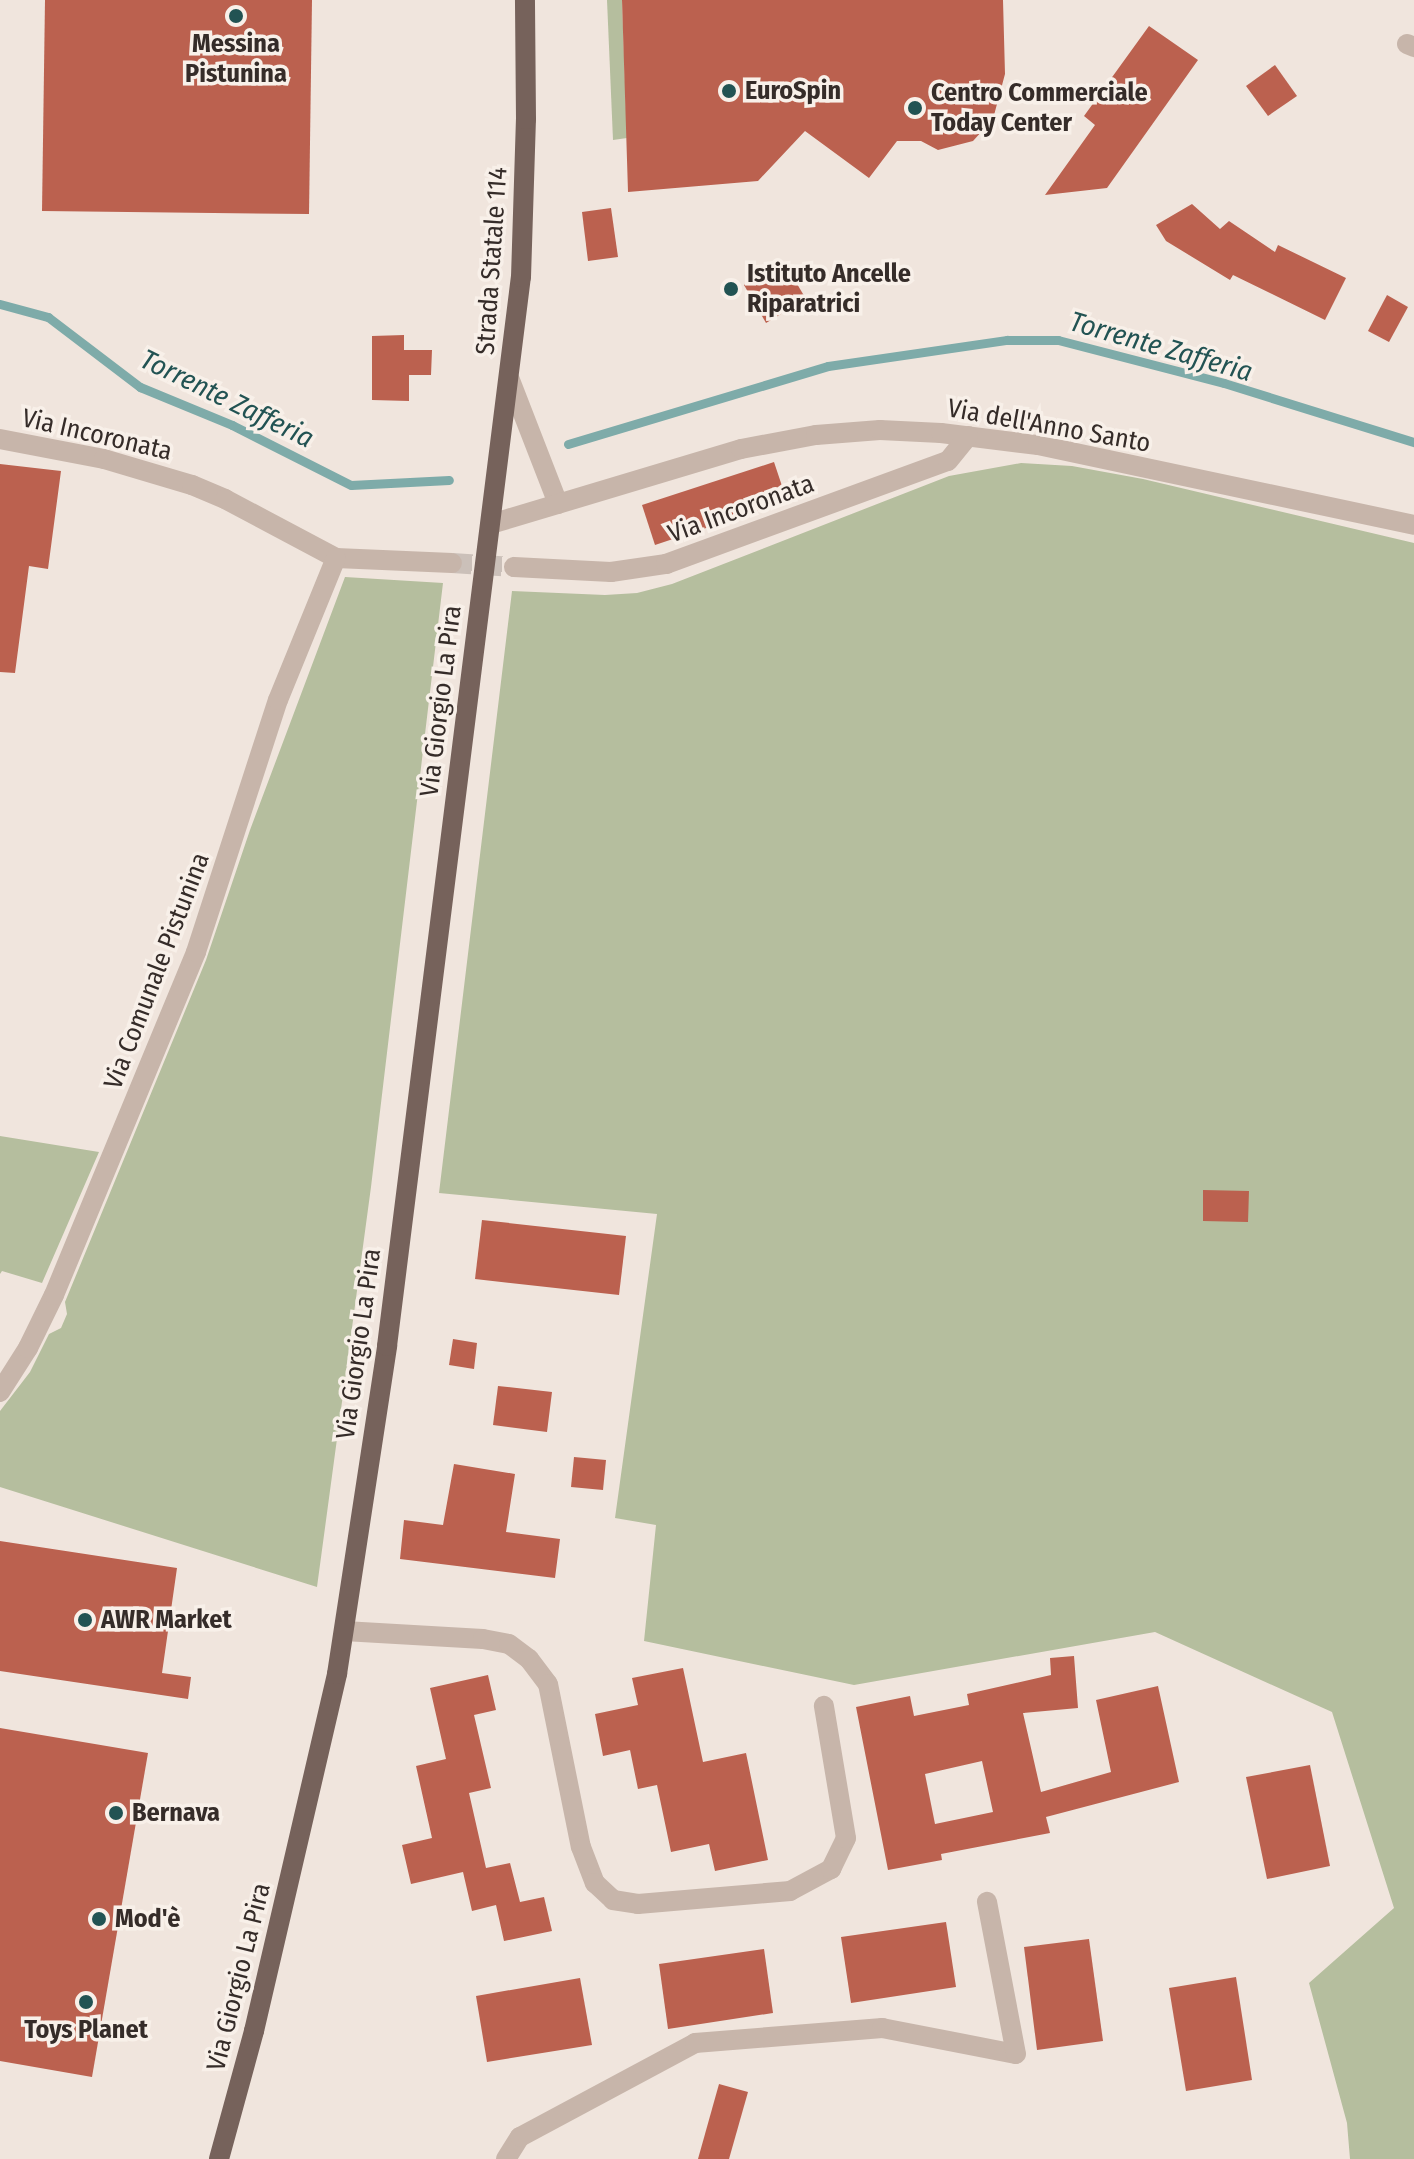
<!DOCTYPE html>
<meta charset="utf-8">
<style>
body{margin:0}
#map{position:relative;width:1414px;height:2159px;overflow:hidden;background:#f0e5dd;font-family:"Fira Sans Condensed",sans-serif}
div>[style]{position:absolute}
.green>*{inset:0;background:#b5be9e}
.stream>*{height:9px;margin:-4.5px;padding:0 4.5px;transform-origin:4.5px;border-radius:4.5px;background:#7eaba9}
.building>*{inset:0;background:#bb614f}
.minor-tunnel>*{height:20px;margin-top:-10px;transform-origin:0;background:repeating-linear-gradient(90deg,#cbc0b9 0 20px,transparent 0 30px)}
.minor>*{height:20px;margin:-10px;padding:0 10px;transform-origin:10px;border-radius:10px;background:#c7b5aa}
.major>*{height:20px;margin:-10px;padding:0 10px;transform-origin:10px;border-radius:10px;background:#76625b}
.dots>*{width:22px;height:22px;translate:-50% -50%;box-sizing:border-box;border:4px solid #f8f0e9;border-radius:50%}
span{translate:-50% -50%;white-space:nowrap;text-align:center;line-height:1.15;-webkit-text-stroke:7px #f8f0e9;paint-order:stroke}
.poi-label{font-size:26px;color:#352c29;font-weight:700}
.left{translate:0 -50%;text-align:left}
.street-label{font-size:26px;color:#352c29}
.water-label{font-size:28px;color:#225353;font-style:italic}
</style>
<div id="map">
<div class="green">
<div style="clip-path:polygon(607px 0,622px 0,627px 138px,613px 140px)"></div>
<div style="clip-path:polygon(1021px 463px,1072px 466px,1143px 479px,1414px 543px,1414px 2159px,1350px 2159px,1347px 2123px,1309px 1983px,1394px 1908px,1332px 1712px,1155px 1632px,854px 1685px,644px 1641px,656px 1525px,615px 1518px,657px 1214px,439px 1193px,512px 591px,605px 595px,637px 593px,672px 584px,949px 476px)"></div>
<div style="clip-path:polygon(345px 577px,443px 583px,371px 1187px,317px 1587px,0 1487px,0 1411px,30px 1372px,49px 1334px,61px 1328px,67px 1314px,65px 1302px,206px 960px,250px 830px)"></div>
<div style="clip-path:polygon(0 1136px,99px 1152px,42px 1283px,2px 1271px,0 1274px)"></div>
</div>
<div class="stream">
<div style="left:0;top:304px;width:50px;rotate:15.2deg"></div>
<div style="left:48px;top:317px;width:116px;rotate:37.3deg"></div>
<div style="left:140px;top:387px;width:100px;rotate:22.4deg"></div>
<div style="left:232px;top:425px;width:133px;rotate:26.8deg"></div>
<div style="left:351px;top:485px;width:98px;rotate:-2.9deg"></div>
<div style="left:568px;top:444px;width:271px;rotate:-16.7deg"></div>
<div style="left:828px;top:366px;width:181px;rotate:-8.3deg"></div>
<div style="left:1007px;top:340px;width:51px"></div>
<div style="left:1058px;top:340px;width:171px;rotate:14.5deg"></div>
<div style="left:1224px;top:383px;width:199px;rotate:17.3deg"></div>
</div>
<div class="building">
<div style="clip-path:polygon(45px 0,312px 0,309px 214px,42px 211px)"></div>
<div style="clip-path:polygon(622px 0,1003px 0,1005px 74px,993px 119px,973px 141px,938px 150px,921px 141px,897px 141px,869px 178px,805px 131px,758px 181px,628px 192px)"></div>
<div style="clip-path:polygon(1149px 26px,1198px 60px,1107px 188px,1045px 195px,1095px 125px,1084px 116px)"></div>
<div style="clip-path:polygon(1275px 65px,1297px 96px,1268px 116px,1246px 86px)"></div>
<div style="clip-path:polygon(1192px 204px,1220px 229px,1229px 221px,1275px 252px,1278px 245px,1346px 278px,1325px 320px,1233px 275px,1230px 280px,1166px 241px,1156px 225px)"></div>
<div style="clip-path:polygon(611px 208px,618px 257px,588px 261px,582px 212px)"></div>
<div style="clip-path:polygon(784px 262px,806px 299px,766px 323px,744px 285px)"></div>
<div style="clip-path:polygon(1387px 295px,1408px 307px,1389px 342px,1368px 331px)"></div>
<div style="clip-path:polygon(404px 335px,404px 350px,432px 350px,431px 375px,409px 375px,409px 401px,372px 400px,372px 336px)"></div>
<div style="clip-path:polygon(774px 462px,787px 501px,655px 545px,642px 505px)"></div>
<div style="clip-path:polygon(0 464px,61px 471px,48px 569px,29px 566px,15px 673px,0 672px)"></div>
<div style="clip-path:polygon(1203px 1190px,1249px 1191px,1248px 1222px,1203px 1221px)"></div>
<div style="clip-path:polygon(482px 1220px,626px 1236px,619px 1295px,475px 1279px)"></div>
<div style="clip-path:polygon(453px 1339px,477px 1343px,474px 1369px,449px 1365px)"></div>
<div style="clip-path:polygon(498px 1386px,552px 1392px,547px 1432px,493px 1425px)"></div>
<div style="clip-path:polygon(574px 1457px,606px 1460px,603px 1490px,571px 1487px)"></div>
<div style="clip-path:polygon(454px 1464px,515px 1474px,506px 1532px,560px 1539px,555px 1578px,400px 1559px,404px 1520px,443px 1525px)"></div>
<div style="clip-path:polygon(0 1541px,177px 1568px,162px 1673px,191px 1677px,188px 1699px,0 1671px)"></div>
<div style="clip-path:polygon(evenodd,1074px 1656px,1078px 1708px,1023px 1713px,1041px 1792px,1111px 1772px,1096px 1700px,1158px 1686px,1179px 1782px,1046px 1817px,1050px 1833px,941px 1854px,942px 1860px,888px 1870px,856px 1707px,910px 1696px,914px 1716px,969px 1705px,967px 1694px,1051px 1675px,1050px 1658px,1074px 1656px,982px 1761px,993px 1812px,935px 1824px,925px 1774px,982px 1761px)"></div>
<div style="clip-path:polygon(683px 1668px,703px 1762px,746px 1753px,768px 1860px,715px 1871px,709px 1844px,671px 1852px,657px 1785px,638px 1789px,630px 1750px,603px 1756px,595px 1714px,638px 1705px,632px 1678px)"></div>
<div style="clip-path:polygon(488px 1675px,496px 1710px,474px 1715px,491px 1788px,469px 1793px,486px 1868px,510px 1863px,520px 1902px,544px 1897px,552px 1931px,504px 1941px,496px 1905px,472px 1911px,463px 1872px,411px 1884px,402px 1845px,432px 1838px,416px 1766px,446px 1759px,430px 1688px)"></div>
<div style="clip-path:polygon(0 1728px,148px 1753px,92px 2077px,0 2061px)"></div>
<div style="clip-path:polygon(1310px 1765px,1330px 1866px,1267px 1879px,1246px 1777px)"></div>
<div style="clip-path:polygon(946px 1922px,956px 1987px,851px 2003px,841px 1937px)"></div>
<div style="clip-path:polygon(1089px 1939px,1103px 2041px,1037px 2050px,1024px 1947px)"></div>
<div style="clip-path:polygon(764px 1949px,773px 2013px,668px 2029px,659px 1964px)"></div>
<div style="clip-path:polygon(1236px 1977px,1252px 2080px,1186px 2091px,1169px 1988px)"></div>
<div style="clip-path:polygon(580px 1978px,592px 2045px,487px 2062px,476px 1996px)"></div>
<div style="clip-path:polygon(719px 2084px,748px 2092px,729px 2159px,698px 2159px)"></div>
</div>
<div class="minor-tunnel">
<div style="left:452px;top:563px;width:62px;rotate:3.7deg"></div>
</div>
<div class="minor">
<div style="left:1407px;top:44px;width:8px;rotate:23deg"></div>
<div style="left:510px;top:380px;width:133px;rotate:68.8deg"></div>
<div style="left:0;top:439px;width:106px;rotate:10.9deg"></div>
<div style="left:104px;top:459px;width:92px;rotate:16.5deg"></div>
<div style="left:192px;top:485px;width:36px;rotate:23deg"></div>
<div style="left:225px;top:499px;width:126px;rotate:28deg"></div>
<div style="left:336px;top:558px;width:116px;rotate:2.5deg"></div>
<div style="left:491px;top:524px;width:261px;rotate:-16.7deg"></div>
<div style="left:741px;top:449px;width:76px;rotate:-10.6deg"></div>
<div style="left:816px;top:435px;width:64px;rotate:-4.5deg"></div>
<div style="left:880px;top:430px;width:61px;rotate:2.8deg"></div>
<div style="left:941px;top:433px;width:98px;rotate:7.1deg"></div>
<div style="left:1038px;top:445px;width:384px;rotate:12deg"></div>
<div style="left:514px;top:567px;width:97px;rotate:3deg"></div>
<div style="left:611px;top:572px;width:56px;rotate:-8.3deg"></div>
<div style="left:666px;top:564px;width:300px;rotate:-20.1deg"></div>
<div style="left:948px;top:461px;width:32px;rotate:-51deg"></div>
<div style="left:0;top:1392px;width:52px;rotate:-57.5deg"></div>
<div style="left:28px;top:1348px;width:59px;rotate:-63.9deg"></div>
<div style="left:54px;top:1295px;width:371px;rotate:-67.5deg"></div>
<div style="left:196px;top:952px;width:265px;rotate:-72deg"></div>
<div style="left:278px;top:700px;width:153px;rotate:-67.8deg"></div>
<div style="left:344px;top:1631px;width:139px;rotate:3.3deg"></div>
<div style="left:483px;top:1639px;width:26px;rotate:11deg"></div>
<div style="left:509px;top:1644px;width:25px;rotate:37deg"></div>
<div style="left:529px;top:1659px;width:31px;rotate:53deg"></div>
<div style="left:548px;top:1684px;width:166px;rotate:78.6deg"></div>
<div style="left:581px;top:1847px;width:39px;rotate:69deg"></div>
<div style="left:595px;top:1883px;width:25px;rotate:43deg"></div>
<div style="left:613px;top:1900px;width:25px;rotate:9deg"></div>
<div style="left:638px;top:1904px;width:153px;rotate:-4.9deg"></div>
<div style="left:790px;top:1891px;width:47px;rotate:-28.2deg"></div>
<div style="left:831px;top:1869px;width:34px;rotate:-64deg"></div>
<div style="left:846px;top:1838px;width:134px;rotate:-99.5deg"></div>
<div style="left:506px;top:2159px;width:26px;rotate:-58deg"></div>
<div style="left:520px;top:2137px;width:199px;rotate:-28.2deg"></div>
<div style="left:695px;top:2043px;width:188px;rotate:-4.6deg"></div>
<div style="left:882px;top:2028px;width:136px;rotate:11deg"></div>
<div style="left:1016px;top:2054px;width:155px;rotate:-100.8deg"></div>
</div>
<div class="major">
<div style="left:219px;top:2159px;width:133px;rotate:-74.7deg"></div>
<div style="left:254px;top:2031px;width:367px;rotate:-76.9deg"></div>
<div style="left:337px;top:1674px;width:332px;rotate:-81.3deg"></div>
<div style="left:387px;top:1346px;width:1077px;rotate:-82.86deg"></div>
<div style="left:521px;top:277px;width:158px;rotate:-88.2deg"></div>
<div style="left:526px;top:119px;width:119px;rotate:-90.5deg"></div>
</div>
<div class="dots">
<div style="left:236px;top:16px;background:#225353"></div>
<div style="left:729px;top:91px;background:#225353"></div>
<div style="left:915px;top:108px;background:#225353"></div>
<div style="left:731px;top:289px;background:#225353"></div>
<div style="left:85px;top:1620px;background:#225353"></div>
<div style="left:116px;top:1813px;background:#225353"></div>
<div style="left:99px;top:1919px;background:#225353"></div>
<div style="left:86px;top:2002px;background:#225353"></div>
</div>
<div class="poi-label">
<span style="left:236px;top:59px">Messina<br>Pistunina</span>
<span class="left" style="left:745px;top:91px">EuroSpin</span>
<span class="left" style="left:931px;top:108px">Centro Commerciale<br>Today Center</span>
<span class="left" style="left:747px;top:289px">Istituto Ancelle<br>Riparatrici</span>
<span class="left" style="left:101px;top:1620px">AWR Market</span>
<span class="left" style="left:132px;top:1813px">Bernava</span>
<span class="left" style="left:115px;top:1919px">Mod'è</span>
<span style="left:86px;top:2030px">Toys Planet</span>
</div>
<div class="street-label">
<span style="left:492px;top:261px;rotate:-86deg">Strada Statale 114</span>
<span style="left:1049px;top:426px;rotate:10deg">Via dell'Anno Santo</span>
<span style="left:97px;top:435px;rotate:13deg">Via Incoronata</span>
<span style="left:741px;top:509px;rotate:-20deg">Via Incoronata</span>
<span style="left:441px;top:701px;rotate:-83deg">Via Giorgio La Pira</span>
<span style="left:157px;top:971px;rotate:-69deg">Via Comunale Pistunina</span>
<span style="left:359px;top:1344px;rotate:-82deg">Via Giorgio La Pira</span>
<span style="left:239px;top:1977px;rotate:-76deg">Via Giorgio La Pira</span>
</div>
<div class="water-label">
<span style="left:1161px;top:347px;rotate:16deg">Torrente Zafferia</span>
<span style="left:227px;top:399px;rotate:26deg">Torrente Zafferia</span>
</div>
</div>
